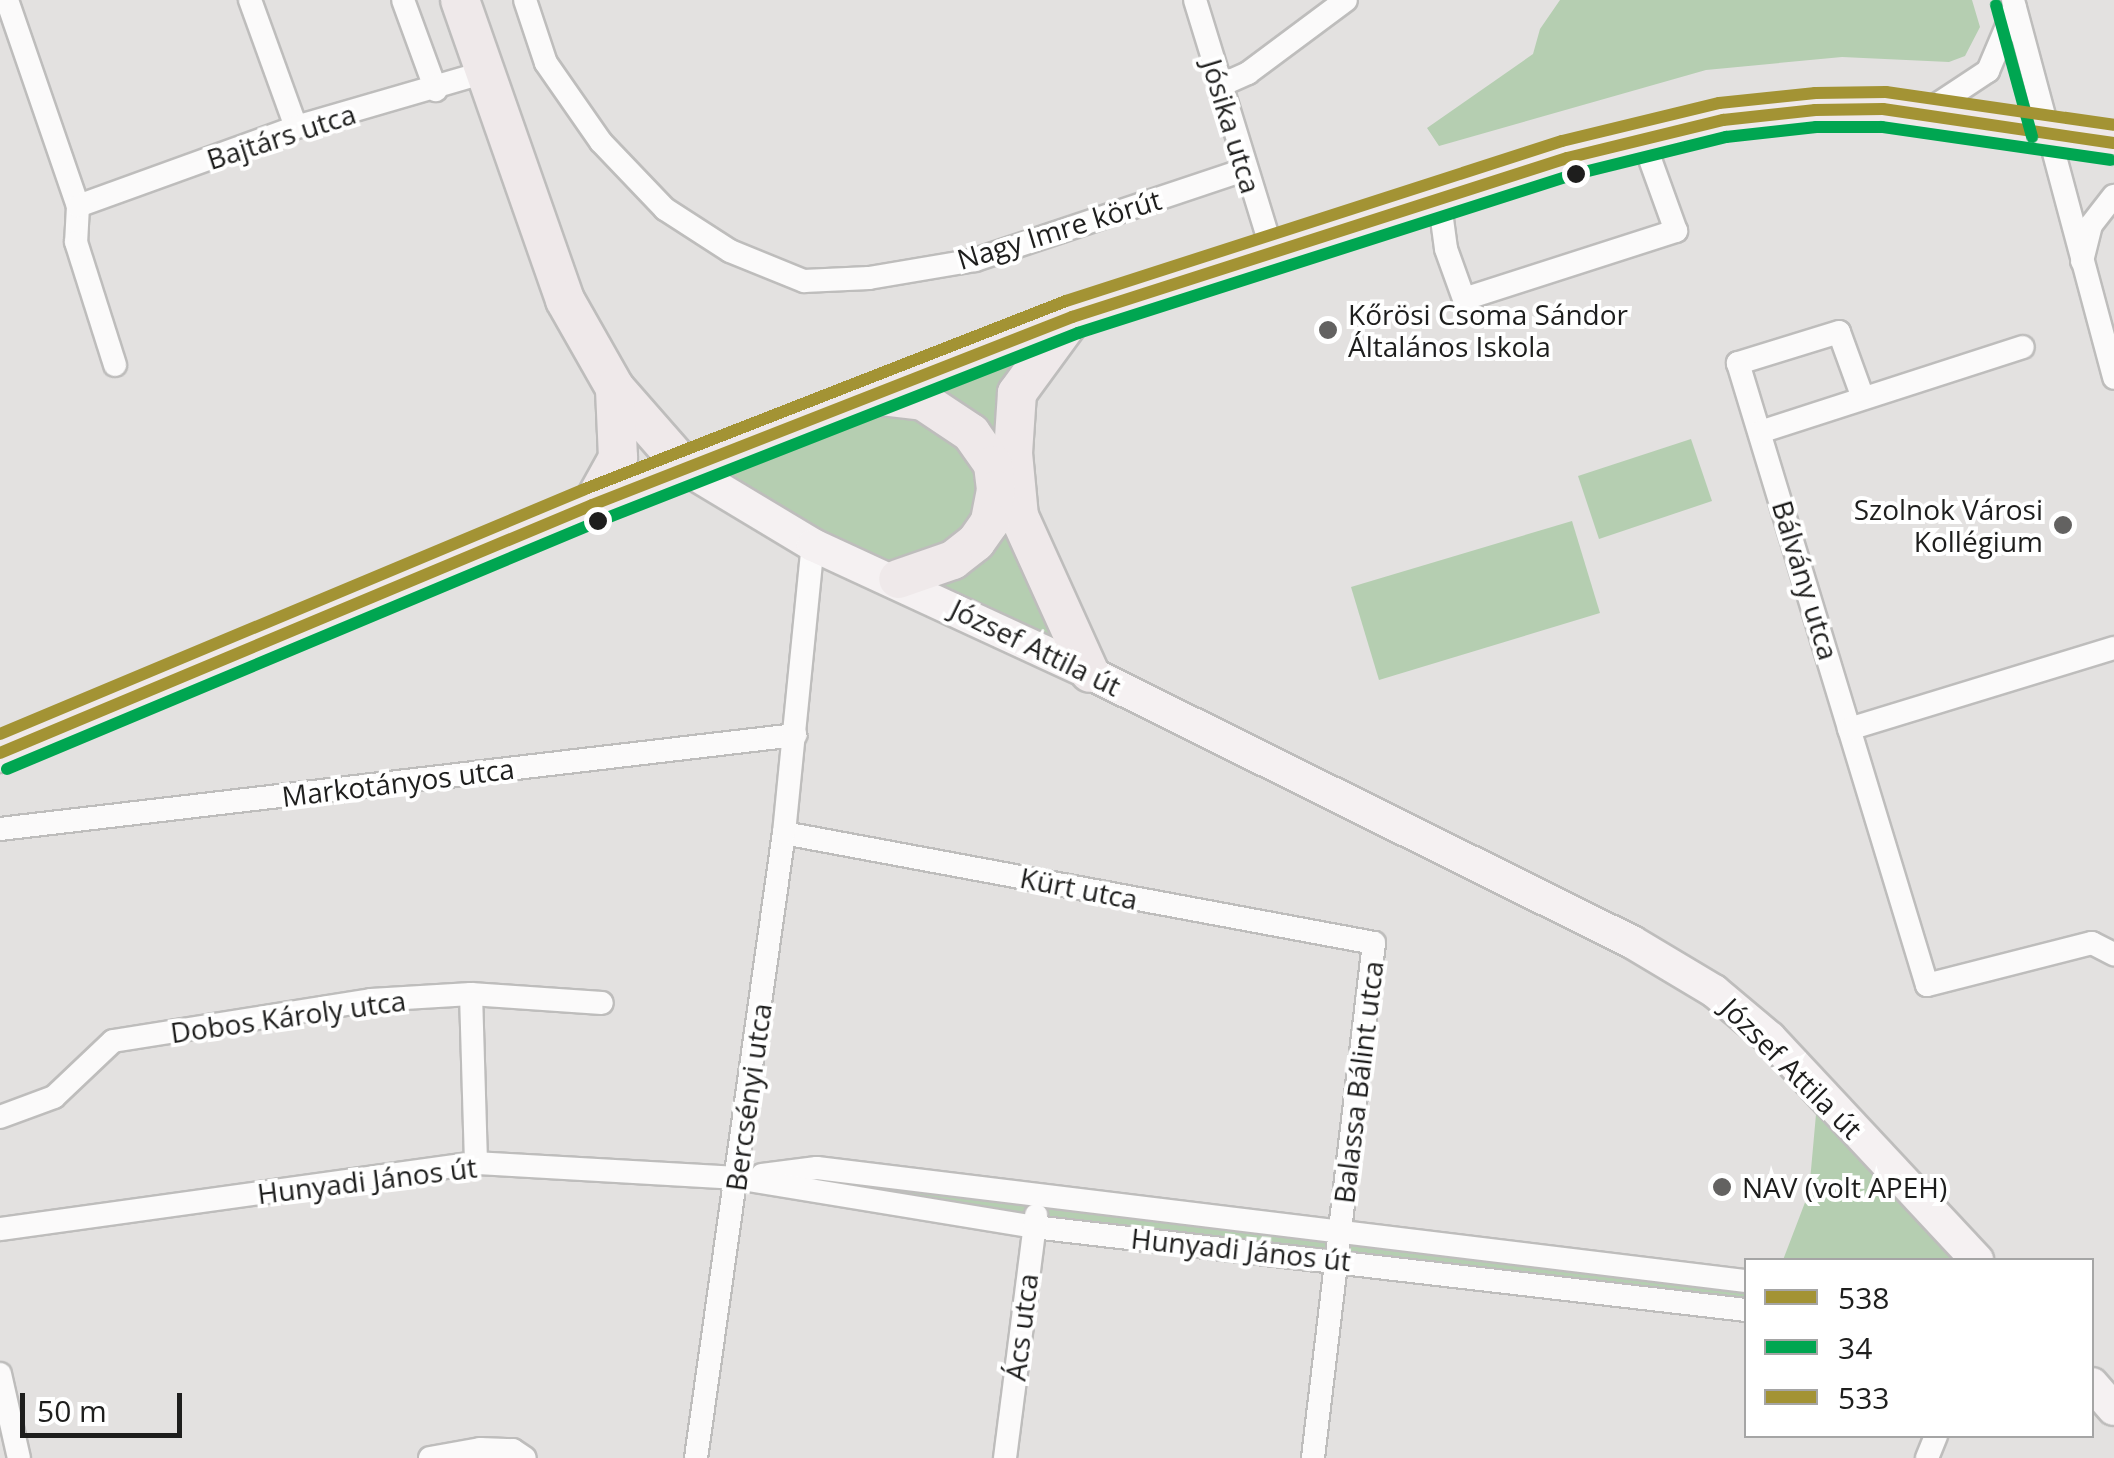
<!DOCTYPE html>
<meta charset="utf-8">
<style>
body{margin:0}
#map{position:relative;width:2114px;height:1458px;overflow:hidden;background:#e3e1e0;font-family:"Open Sans",sans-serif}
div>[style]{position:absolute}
.green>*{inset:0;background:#b5ceb1}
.roads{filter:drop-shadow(2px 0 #bebdbc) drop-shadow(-2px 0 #bebdbc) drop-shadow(0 2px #bebdbc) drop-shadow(0 -2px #bebdbc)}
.street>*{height:22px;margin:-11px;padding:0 11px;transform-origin:11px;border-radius:11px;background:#fbfafa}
.secondary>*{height:32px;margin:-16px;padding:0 16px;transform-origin:16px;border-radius:16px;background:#f5f1f2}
.primary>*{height:38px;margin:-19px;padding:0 19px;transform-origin:19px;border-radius:19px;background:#efe9ea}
.bus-1>*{height:12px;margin:-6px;padding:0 6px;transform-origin:6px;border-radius:6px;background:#a39334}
.bus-2>*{height:12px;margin:-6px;padding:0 6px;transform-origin:6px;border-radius:6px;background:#00a651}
.bus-3>*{height:12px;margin:-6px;padding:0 6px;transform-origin:6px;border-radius:6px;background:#a39334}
.dots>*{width:28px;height:28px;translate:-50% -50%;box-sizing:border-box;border:5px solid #fff;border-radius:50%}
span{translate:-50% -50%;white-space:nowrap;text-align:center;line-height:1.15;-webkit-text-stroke:8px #fff;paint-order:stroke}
.street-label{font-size:28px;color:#1e1e1d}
.poi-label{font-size:28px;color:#1e1e1d}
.left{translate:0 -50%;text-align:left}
.right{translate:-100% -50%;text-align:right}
.legend{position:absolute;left:1744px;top:1258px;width:350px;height:180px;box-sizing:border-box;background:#fff;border:2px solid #a5a5a5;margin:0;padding:12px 18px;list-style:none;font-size:30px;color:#1e1e1d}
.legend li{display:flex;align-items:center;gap:20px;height:50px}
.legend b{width:50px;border:2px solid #a5a5a5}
.scale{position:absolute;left:20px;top:1393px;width:162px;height:45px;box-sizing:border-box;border:5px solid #1e1e1d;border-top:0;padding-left:12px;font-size:30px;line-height:35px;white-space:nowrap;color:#1e1e1d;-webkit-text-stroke:8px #fff;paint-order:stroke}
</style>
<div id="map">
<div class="green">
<div style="clip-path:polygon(1560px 0,1972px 0,1980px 27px,1965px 56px,1949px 62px,1842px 57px,1706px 70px,1439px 146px,1427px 128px,1533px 54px,1540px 29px)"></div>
<div style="clip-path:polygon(1072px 317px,1036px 362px,1013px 453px,1090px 673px,685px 468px)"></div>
<div style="clip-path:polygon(1691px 439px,1712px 501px,1599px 539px,1578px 476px)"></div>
<div style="clip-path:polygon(1572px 521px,1600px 613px,1379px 680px,1351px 587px)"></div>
<div style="clip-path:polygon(1818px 1092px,1977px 1260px,1783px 1260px,1809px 1192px)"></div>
<div style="clip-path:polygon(817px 1168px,1746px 1281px,1746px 1310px,736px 1178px)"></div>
</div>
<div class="roads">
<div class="street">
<div style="left:7px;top:0;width:218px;rotate:71deg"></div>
<div style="left:78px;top:206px;width:36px;rotate:93deg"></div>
<div style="left:76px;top:242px;width:129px;rotate:72.4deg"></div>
<div style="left:250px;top:0;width:135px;rotate:70.1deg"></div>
<div style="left:403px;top:0;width:96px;rotate:69.9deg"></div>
<div style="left:525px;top:0;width:66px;rotate:71.6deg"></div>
<div style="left:546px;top:63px;width:96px;rotate:55.2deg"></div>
<div style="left:601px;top:142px;width:93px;rotate:46.3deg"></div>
<div style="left:665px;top:209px;width:77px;rotate:32.9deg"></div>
<div style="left:730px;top:251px;width:80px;rotate:22.1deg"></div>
<div style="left:804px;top:281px;width:65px;rotate:-2.6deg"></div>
<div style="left:869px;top:278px;width:108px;rotate:-9.6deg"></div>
<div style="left:975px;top:260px;width:284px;rotate:-18.5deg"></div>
<div style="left:1195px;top:0;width:263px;rotate:72.9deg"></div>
<div style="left:2013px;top:0;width:391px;rotate:75deg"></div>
<div style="left:1219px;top:86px;width:32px;rotate:-24deg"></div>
<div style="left:1248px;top:73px;width:122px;rotate:-36.7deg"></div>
<div style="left:1923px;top:114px;width:78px;rotate:-33.5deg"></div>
<div style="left:1988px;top:71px;width:69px;rotate:-67.1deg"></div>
<div style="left:1439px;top:197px;width:52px;rotate:82.3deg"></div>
<div style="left:1446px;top:249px;width:53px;rotate:70.2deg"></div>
<div style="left:1464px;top:299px;width:223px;rotate:-17.8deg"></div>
<div style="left:1676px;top:231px;width:97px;rotate:-109.9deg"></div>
<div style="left:78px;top:206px;width:232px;rotate:-19.9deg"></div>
<div style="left:296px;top:127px;width:197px;rotate:-16.2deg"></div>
<div style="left:2082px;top:261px;width:37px;rotate:-76deg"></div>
<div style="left:2091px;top:225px;width:37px;rotate:-52deg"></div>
<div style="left:1863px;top:398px;width:70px;rotate:-110deg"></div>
<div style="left:1839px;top:332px;width:106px;rotate:162.9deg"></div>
<div style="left:1738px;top:363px;width:650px;rotate:73.1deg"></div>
<div style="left:1927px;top:985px;width:170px;rotate:-14.3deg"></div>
<div style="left:2092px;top:943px;width:25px;rotate:27deg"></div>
<div style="left:1760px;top:432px;width:276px;rotate:-17.9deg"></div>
<div style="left:1849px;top:729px;width:277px;rotate:-17deg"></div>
<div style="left:0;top:829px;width:801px;rotate:-6.74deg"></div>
<div style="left:784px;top:833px;width:600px;rotate:10.56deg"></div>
<div style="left:1374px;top:943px;width:519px;rotate:96.76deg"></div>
<div style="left:471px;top:994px;width:169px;rotate:88.3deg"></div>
<div style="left:0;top:1117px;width:58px;rotate:-20.3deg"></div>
<div style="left:54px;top:1097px;width:81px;rotate:-43.5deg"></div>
<div style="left:113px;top:1041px;width:261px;rotate:-9deg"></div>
<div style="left:371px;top:1000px;width:100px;rotate:-3.4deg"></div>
<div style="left:471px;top:994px;width:131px;rotate:3.9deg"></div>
<div style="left:762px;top:1175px;width:55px;rotate:-7.3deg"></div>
<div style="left:817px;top:1168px;width:936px;rotate:6.94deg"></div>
<div style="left:0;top:1229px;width:481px;rotate:-7.9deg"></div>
<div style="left:476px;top:1163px;width:260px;rotate:3.3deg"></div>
<div style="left:736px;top:1178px;width:302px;rotate:9.3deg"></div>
<div style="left:1034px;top:1227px;width:717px;rotate:6.65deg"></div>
<div style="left:0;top:1374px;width:86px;rotate:77.3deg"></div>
<div style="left:430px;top:1458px;width:51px;rotate:-10.2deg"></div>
<div style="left:480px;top:1449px;width:33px;rotate:2deg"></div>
<div style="left:513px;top:1450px;width:14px;rotate:34deg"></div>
<div style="left:696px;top:1458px;width:631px;rotate:-81.99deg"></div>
<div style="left:784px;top:833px;width:289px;rotate:-84.3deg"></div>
<div style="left:1005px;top:1458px;width:245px;rotate:-82.7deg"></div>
<div style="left:1927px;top:1458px;width:24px;rotate:-68deg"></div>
</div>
<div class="secondary">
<div style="left:685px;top:468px;width:149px;rotate:31deg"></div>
<div style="left:813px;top:545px;width:305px;rotate:24.8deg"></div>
<div style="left:1090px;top:673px;width:605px;rotate:26.4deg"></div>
<div style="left:1632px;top:942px;width:96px;rotate:30.9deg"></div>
<div style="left:1714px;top:991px;width:73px;rotate:40deg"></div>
<div style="left:1770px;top:1038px;width:304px;rotate:47deg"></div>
<div style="left:2092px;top:1384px;width:33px;rotate:49deg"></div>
</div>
<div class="primary">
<div style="left:460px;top:0;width:318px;rotate:70.7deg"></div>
<div style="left:565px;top:300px;width:101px;rotate:60.4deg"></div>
<div style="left:615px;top:388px;width:106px;rotate:48.8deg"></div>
<div style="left:1071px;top:319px;width:92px;rotate:126.1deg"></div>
<div style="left:1017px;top:393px;width:60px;rotate:93.8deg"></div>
<div style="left:1013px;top:453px;width:63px;rotate:84.6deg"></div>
<div style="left:1019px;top:516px;width:172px;rotate:65.7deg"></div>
<div style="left:880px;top:396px;width:43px;rotate:6.6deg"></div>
<div style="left:923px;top:401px;width:58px;rotate:33.7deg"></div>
<div style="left:971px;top:433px;width:39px;rotate:55deg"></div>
<div style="left:993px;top:465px;width:25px;rotate:83deg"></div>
<div style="left:996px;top:490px;width:33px;rotate:101deg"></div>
<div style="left:990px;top:522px;width:24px;rotate:125deg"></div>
<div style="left:976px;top:542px;width:29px;rotate:142deg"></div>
<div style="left:953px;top:560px;width:58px;rotate:160.9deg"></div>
<div style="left:592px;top:505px;width:54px;rotate:-61deg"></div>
<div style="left:618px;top:458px;width:70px;rotate:-92.5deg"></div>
<div style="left:0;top:753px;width:642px;rotate:-22.73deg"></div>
<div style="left:592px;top:505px;width:516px;rotate:-21.39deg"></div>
<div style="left:1072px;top:317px;width:520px;rotate:-17.81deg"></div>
<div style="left:1567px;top:158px;width:161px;rotate:-13.7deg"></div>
<div style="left:1723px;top:120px;width:93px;rotate:-6.2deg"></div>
<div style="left:1815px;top:110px;width:68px;rotate:-0.8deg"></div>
<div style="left:1883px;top:109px;width:233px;rotate:8.4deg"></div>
</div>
</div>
<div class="bus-1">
<div style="left:0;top:753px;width:642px;rotate:-22.73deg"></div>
<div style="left:592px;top:505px;width:516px;rotate:-21.39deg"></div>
<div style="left:1072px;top:317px;width:520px;rotate:-17.81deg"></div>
<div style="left:1567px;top:158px;width:161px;rotate:-13.7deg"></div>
<div style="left:1723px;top:120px;width:93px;rotate:-6.2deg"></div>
<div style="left:1815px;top:110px;width:68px;rotate:-0.8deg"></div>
<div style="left:1883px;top:109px;width:233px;rotate:8.4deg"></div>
</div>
<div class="bus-2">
<div style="left:1996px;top:5px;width:137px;rotate:74.7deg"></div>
<div style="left:7px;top:769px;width:642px;rotate:-22.73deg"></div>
<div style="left:599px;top:521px;width:515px;rotate:-21.43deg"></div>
<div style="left:1078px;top:333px;width:519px;rotate:-17.74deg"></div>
<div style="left:1572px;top:175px;width:159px;rotate:-13.9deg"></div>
<div style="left:1726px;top:137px;width:91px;rotate:-6.3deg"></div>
<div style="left:1816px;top:127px;width:66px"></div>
<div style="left:1882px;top:127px;width:231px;rotate:8.2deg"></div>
</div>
<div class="bus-3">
<div style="left:0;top:734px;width:634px;rotate:-22.72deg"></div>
<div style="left:585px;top:489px;width:516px;rotate:-21.35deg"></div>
<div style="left:1066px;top:301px;width:521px;rotate:-17.88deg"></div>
<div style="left:1562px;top:141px;width:162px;rotate:-13.6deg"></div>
<div style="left:1719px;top:103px;width:97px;rotate:-5.9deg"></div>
<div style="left:1815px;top:93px;width:71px;rotate:-0.8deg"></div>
<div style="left:1886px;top:92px;width:230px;rotate:8.2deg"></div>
</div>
<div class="dots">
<div style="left:1576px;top:174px;background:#1e1e1d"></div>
<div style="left:1328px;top:330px;background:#636261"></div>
<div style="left:598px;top:521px;background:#1e1e1d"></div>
<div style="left:2063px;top:525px;background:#636261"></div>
<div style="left:1722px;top:1187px;background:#636261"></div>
</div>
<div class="street-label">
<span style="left:1232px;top:126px;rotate:73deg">Jósika utca</span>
<span style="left:281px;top:136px;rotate:-18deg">Bajtárs utca</span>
<span style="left:1059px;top:229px;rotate:-17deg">Nagy Imre körút</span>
<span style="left:1806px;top:580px;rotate:73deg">Bálvány utca</span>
<span style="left:1036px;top:647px;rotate:26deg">József Attila út</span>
<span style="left:398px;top:782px;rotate:-7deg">Markotányos utca</span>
<span style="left:1079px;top:888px;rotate:11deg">Kürt utca</span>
<span style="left:288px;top:1016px;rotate:-8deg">Dobos Károly utca</span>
<span style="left:1792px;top:1068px;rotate:45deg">József Attila út</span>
<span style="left:1358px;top:1082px;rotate:-83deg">Balassa Bálint utca</span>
<span style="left:748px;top:1097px;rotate:-82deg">Bercsényi utca</span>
<span style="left:367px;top:1180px;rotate:-7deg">Hunyadi János út</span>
<span style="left:1241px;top:1249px;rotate:6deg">Hunyadi János út</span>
<span style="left:1021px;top:1327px;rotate:-83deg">Ács utca</span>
</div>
<div class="poi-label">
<span class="left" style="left:1348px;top:330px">Kőrösi Csoma Sándor<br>Általános Iskola</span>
<span class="right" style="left:2043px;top:525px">Szolnok Városi<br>Kollégium</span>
<span class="left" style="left:1742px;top:1187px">NAV (volt APEH)</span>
</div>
<ul class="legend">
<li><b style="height:12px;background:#a39334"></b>538</li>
<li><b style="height:12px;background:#00a651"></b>34</li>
<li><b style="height:12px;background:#a39334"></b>533</li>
</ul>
<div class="scale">50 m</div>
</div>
